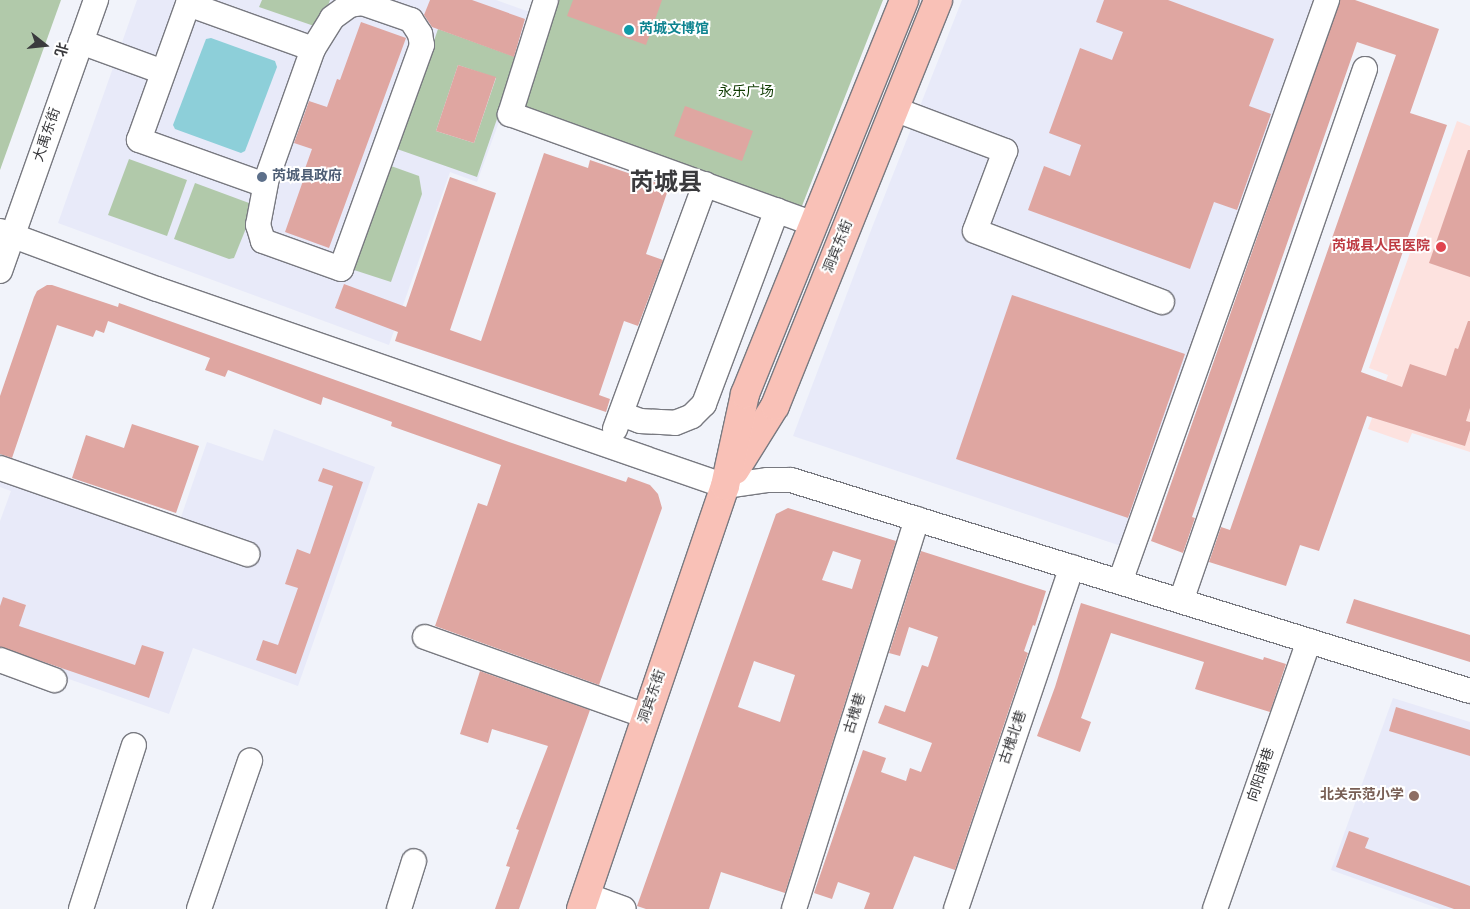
<!DOCTYPE html>
<meta charset="utf-8">
<style>
body{margin:0}
#map{position:relative;width:1470px;height:909px;overflow:hidden;background:#f1f3fa;font-family:Overpass,"Noto Sans SC",sans-serif}
div>[style]{position:absolute}
.built>*{inset:0;background:#e8eaf9}
.medical>*{inset:0;background:#fde2df}
.green>*{inset:0;background:#b1c9aa}
.water>*{inset:0;background:#8dcfd9}
.building>*{inset:0;background:#dfa6a1}
.roads{filter:drop-shadow(1px 0 #787980) drop-shadow(-1px 0 #787980) drop-shadow(0 1px #787980) drop-shadow(0 -1px #787980)}
.minor>*{height:24px;margin:-12px;padding:0 12px;transform-origin:12px;border-radius:12px;background:#fff}
.major>*{height:28px;margin:-14px;padding:0 14px;transform-origin:14px;border-radius:14px;background:#f9c1b7}
.dots>*{width:14px;height:14px;translate:-50% -50%;box-sizing:border-box;border:2px solid #fff;border-radius:50%}
span{translate:-50% -50%;white-space:nowrap;text-align:center;line-height:1.15;-webkit-text-stroke:4px #fff;paint-order:stroke}
.culture-label{font-size:14px;color:#0d838f;font-weight:700}
.left{translate:0 -50%;text-align:left}
.park-label{font-size:14px;color:#0e3a00}
.street-label{font-size:14px;color:#3a3a3d}
.service-label{font-size:14px;color:#4e5e75;font-weight:700}
.health-label{font-size:14px;color:#be3a42;font-weight:700}
.right{translate:-100% -50%;text-align:right}
.education-label{font-size:14px;color:#785e54;font-weight:700}
.town-label{font-size:24px;color:#3a3a3d;font-weight:700}
.north{position:absolute;left:20px;top:20px;width:50px;height:50px;-webkit-text-stroke:4px #fff;paint-order:stroke;rotate:106deg;font-size:14px;font-weight:700;line-height:20px;text-align:center;color:#3a3a3d}
.north::after{content:'';display:block;margin:auto;width:18px;height:22px;background:#3a3a3d;clip-path:polygon(50% 0,100% 100%,50% 72%,0 100%)}
</style>
<div id="map">
<div class="built">
<div style="clip-path:polygon(137px 0,496px 0,538px 15px,477px 182px,450px 172px,389px 345px,58px 223px)"></div>
<div style="clip-path:polygon(962px 0,1316px 0,1124px 547px,793px 436px,873px 225px)"></div>
<div style="clip-path:polygon(274px 429px,375px 467px,298px 686px,193px 648px,169px 714px,0 655px,0 521px,11px 491px,0 487px,0 456px,15px 462px,16px 459px,181px 517px,207px 442px,263px 461px)"></div>
<div style="clip-path:polygon(1393px 698px,1470px 722px,1470px 909px,1440px 909px,1331px 870px)"></div>
</div>
<div class="medical">
<div style="clip-path:polygon(1457px 121px,1470px 126px,1470px 452px,1412px 433px,1408px 443px,1368px 429px,1388px 375px,1369px 368px)"></div>
</div>
<div class="green">
<div style="clip-path:polygon(0 0,61px 0,0 170px)"></div>
<div style="clip-path:polygon(262px 0,330px 0,322px 23px,317px 27px,259px 7px)"></div>
<div style="clip-path:polygon(556px 0,883px 0,800px 211px,517px 110px)"></div>
<div style="clip-path:polygon(evenodd,438px 29px,518px 58px,477px 177px,397px 149px,438px 29px,458px 65px,496px 78px,474px 143px,436px 131px,458px 65px)"></div>
<div style="clip-path:polygon(129px 159px,187px 180px,167px 236px,108px 215px)"></div>
<div style="clip-path:polygon(391px 166px,419px 176px,422px 194px,391px 282px,354px 270px,351px 264px,386px 167px)"></div>
<div style="clip-path:polygon(195px 183px,249px 203px,252px 207px,253px 211px,234px 258px,229px 259px,174px 239px)"></div>
</div>
<div class="water">
<div style="clip-path:polygon(211px 38px,275px 61px,277px 67px,245px 151px,241px 153px,175px 129px,173px 125px,206px 39px)"></div>
</div>
<div class="building">
<div style="clip-path:polygon(430px 0,472px 0,525px 19px,514px 57px,432px 27px,424px 15px)"></div>
<div style="clip-path:polygon(573px 0,662px 0,646px 45px,567px 16px)"></div>
<div style="clip-path:polygon(1104px 0,1168px 0,1274px 39px,1249px 106px,1271px 114px,1237px 210px,1214px 202px,1190px 269px,1028px 210px,1044px 166px,1070px 176px,1081px 145px,1049px 133px,1080px 48px,1112px 60px,1123px 32px,1096px 22px)"></div>
<div style="clip-path:polygon(1340px 0,1355px 0,1439px 29px,1410px 113px,1447px 125px,1361px 372px,1402px 387px,1410px 364px,1446px 376px,1455px 348px,1458px 349px,1468px 321px,1470px 321px,1470px 408px,1466px 421px,1470px 422px,1470px 430px,1465px 446px,1367px 416px,1319px 551px,1300px 545px,1286px 586px,1209px 562px,1221px 527px,1230px 530px,1396px 55px,1357px 42px,1192px 517px,1195px 518px,1183px 553px,1151px 541px)"></div>
<div style="clip-path:polygon(361px 22px,406px 38px,329px 248px,285px 232px,304px 178px,302px 177px,312px 149px,294px 143px,309px 101px,327px 107px,337px 79px,340px 80px)"></div>
<div style="clip-path:polygon(458px 65px,496px 77px,474px 143px,436px 131px)"></div>
<div style="clip-path:polygon(685px 106px,753px 131px,742px 161px,674px 136px)"></div>
<div style="clip-path:polygon(1468px 150px,1470px 150px,1470px 277px,1429px 263px)"></div>
<div style="clip-path:polygon(544px 153px,588px 168px,590px 160px,669px 187px,646px 254px,663px 260px,638px 326px,624px 321px,599px 395px,610px 399px,606px 412px,395px 341px,398px 332px,335px 308px,344px 284px,406px 307px,450px 177px,496px 193px,450px 330px,481px 341px)"></div>
<div style="clip-path:polygon(47px 285px,52px 285px,118px 307px,119px 303px,509px 442px,626px 482px,628px 477px,650px 485px,658px 494px,662px 508px,599px 685px,435px 626px,478px 503px,487px 506px,501px 465px,391px 426px,392px 422px,323px 397px,321px 405px,228px 370px,225px 377px,205px 370px,210px 358px,108px 321px,104px 333px,96px 330px,93px 337px,57px 325px,12px 458px,0 454px,0 396px,34px 297px,37px 291px)"></div>
<div style="clip-path:polygon(1012px 295px,1185px 354px,1128px 518px,956px 459px)"></div>
<div style="clip-path:polygon(132px 424px,199px 446px,176px 513px,72px 478px,86px 435px,124px 448px)"></div>
<div style="clip-path:polygon(323px 468px,363px 482px,296px 674px,256px 660px,263px 640px,278px 645px,298px 588px,285px 584px,297px 549px,310px 554px,333px 486px,318px 481px)"></div>
<div style="clip-path:polygon(evenodd,788px 508px,896px 541px,785px 893px,721px 872px,709px 909px,646px 909px,637px 906px,776px 514px,788px 508px,833px 551px,861px 560px,852px 589px,822px 580px,833px 551px,788px 508px,754px 661px,795px 675px,780px 722px,738px 707px,754px 661px)"></div>
<div style="clip-path:polygon(921px 551px,1046px 591px,1035px 626px,1033px 625px,1024px 651px,1028px 653px,955px 870px,914px 856px,893px 909px,864px 909px,870px 893px,838px 882px,832px 899px,814px 893px,863px 750px,886px 758px,881px 772px,906px 781px,910px 768px,921px 772px,932px 743px,878px 723px,885px 705px,905px 712px,922px 665px,928px 667px,938px 637px,909px 627px,900px 656px,889px 653px)"></div>
<div style="clip-path:polygon(3px 597px,26px 605px,19px 626px,135px 665px,142px 645px,164px 652px,149px 698px,0 647px,0 606px)"></div>
<div style="clip-path:polygon(1354px 599px,1470px 635px,1470px 662px,1346px 623px)"></div>
<div style="clip-path:polygon(1081px 603px,1263px 660px,1264px 657px,1286px 664px,1270px 712px,1195px 689px,1204px 662px,1111px 633px,1081px 718px,1091px 722px,1080px 752px,1037px 736px,1055px 687px)"></div>
<div style="clip-path:polygon(480px 671px,590px 710px,519px 909px,495px 909px,510px 867px,506px 866px,519px 830px,516px 829px,548px 746px,492px 729px,488px 743px,460px 734px)"></div>
<div style="clip-path:polygon(1396px 707px,1470px 730px,1470px 756px,1389px 731px)"></div>
<div style="clip-path:polygon(1349px 831px,1369px 838px,1365px 848px,1470px 886px,1470px 909px,1454px 909px,1336px 867px)"></div>
</div>
<div class="roads">
<div class="minor">
<div style="left:546px;top:0;width:120px;rotate:107.5deg"></div>
<div style="left:510px;top:114px;width:323px;rotate:19.9deg"></div>
<div style="left:362px;top:3px;width:52px;rotate:19.1deg"></div>
<div style="left:411px;top:20px;width:17px;rotate:57deg"></div>
<div style="left:420px;top:34px;width:11px;rotate:80deg"></div>
<div style="left:422px;top:45px;width:238px;rotate:109.9deg"></div>
<div style="left:341px;top:269px;width:83px;rotate:-160.3deg"></div>
<div style="left:263px;top:241px;width:17px;rotate:-107deg"></div>
<div style="left:258px;top:225px;width:48px;rotate:-79.2deg"></div>
<div style="left:267px;top:178px;width:137px;rotate:-70.4deg"></div>
<div style="left:313px;top:49px;width:36px;rotate:-58deg"></div>
<div style="left:332px;top:18px;width:22px;rotate:-36deg"></div>
<div style="left:350px;top:5px;width:12px;rotate:-9deg"></div>
<div style="left:81px;top:42px;width:87px;rotate:20.1deg"></div>
<div style="left:894px;top:109px;width:119px;rotate:20.7deg"></div>
<div style="left:1005px;top:151px;width:85px;rotate:110.6deg"></div>
<div style="left:975px;top:231px;width:200px;rotate:20.8deg"></div>
<div style="left:265px;top:185px;width:134px;rotate:-160.3deg"></div>
<div style="left:139px;top:140px;width:145px;rotate:-70.2deg"></div>
<div style="left:188px;top:4px;width:133px;rotate:19.8deg"></div>
<div style="left:0;top:231px;width:167px;rotate:20.3deg"></div>
<div style="left:157px;top:289px;width:601px;rotate:19.13deg"></div>
<div style="left:725px;top:486px;width:42px;rotate:-8.1deg"></div>
<div style="left:767px;top:480px;width:24px"></div>
<div style="left:791px;top:480px;width:711px;rotate:17.26deg"></div>
<div style="left:0;top:271px;width:288px;rotate:-70.5deg"></div>
<div style="left:621px;top:414px;width:20px;rotate:20deg"></div>
<div style="left:640px;top:421px;width:35px;rotate:3deg"></div>
<div style="left:675px;top:423px;width:18px;rotate:-22deg"></div>
<div style="left:692px;top:416px;width:17px;rotate:-45deg"></div>
<div style="left:704px;top:404px;width:207px;rotate:-69.4deg"></div>
<div style="left:615px;top:429px;width:261px;rotate:-69.8deg"></div>
<div style="left:0;top:468px;width:262px;rotate:19.2deg"></div>
<div style="left:1120px;top:582px;width:618px;rotate:-70.42deg"></div>
<div style="left:1181px;top:601px;width:563px;rotate:-70.92deg"></div>
<div style="left:425px;top:637px;width:235px;rotate:19.7deg"></div>
<div style="left:0;top:660px;width:58px;rotate:20.3deg"></div>
<div style="left:586px;top:895px;width:40px;rotate:20.2deg"></div>
<div style="left:81px;top:909px;width:172px;rotate:-72.1deg"></div>
<div style="left:199px;top:909px;width:157px;rotate:-71deg"></div>
<div style="left:399px;top:909px;width:50px;rotate:-72.6deg"></div>
<div style="left:794px;top:909px;width:409px;rotate:-72.5deg"></div>
<div style="left:956px;top:909px;width:361px;rotate:-71.3deg"></div>
<div style="left:1215px;top:909px;width:284px;rotate:-70.7deg"></div>
</div>
<div class="major">
<div style="left:735px;top:470px;width:75px;rotate:-58deg"></div>
<div style="left:775px;top:406px;width:437px;rotate:-68.1deg"></div>
<div style="left:581px;top:909px;width:447px;rotate:-71.2deg"></div>
<div style="left:725px;top:486px;width:94px;rotate:-77.7deg"></div>
<div style="left:745px;top:394px;width:425px;rotate:-68deg"></div>
</div>
</div>
<div class="dots">
<div style="left:629px;top:30px;background:#0f9aa8"></div>
<div style="left:262px;top:177px;background:#5c6f8a"></div>
<div style="left:1441px;top:247px;background:#e0444e"></div>
<div style="left:1414px;top:796px;background:#8d6e63"></div>
</div>
<div class="culture-label">
<span class="left" style="left:639px;top:30px">芮城文博馆</span>
</div>
<div class="park-label">
<span style="left:746px;top:93px">永乐广场</span>
</div>
<div class="street-label">
<span style="left:48px;top:135px;rotate:-71deg">大禹东街</span>
<span style="left:839px;top:247px;rotate:-68deg">洞宾东街</span>
<span style="left:653px;top:697px;rotate:-71deg">洞宾东街</span>
<span style="left:856px;top:714px;rotate:-73deg">古槐巷</span>
<span style="left:1014px;top:738px;rotate:-71deg">古槐北巷</span>
<span style="left:1262px;top:775px;rotate:-71deg">向阳南巷</span>
</div>
<div class="service-label">
<span class="left" style="left:272px;top:177px">芮城县政府</span>
</div>
<div class="health-label">
<span class="right" style="left:1430px;top:247px">芮城县人民医院</span>
</div>
<div class="education-label">
<span class="right" style="left:1404px;top:796px">北关示范小学</span>
</div>
<div class="town-label">
<span style="left:666px;top:185px">芮城县</span>
</div>
<div class="north">北</div>
</div>
